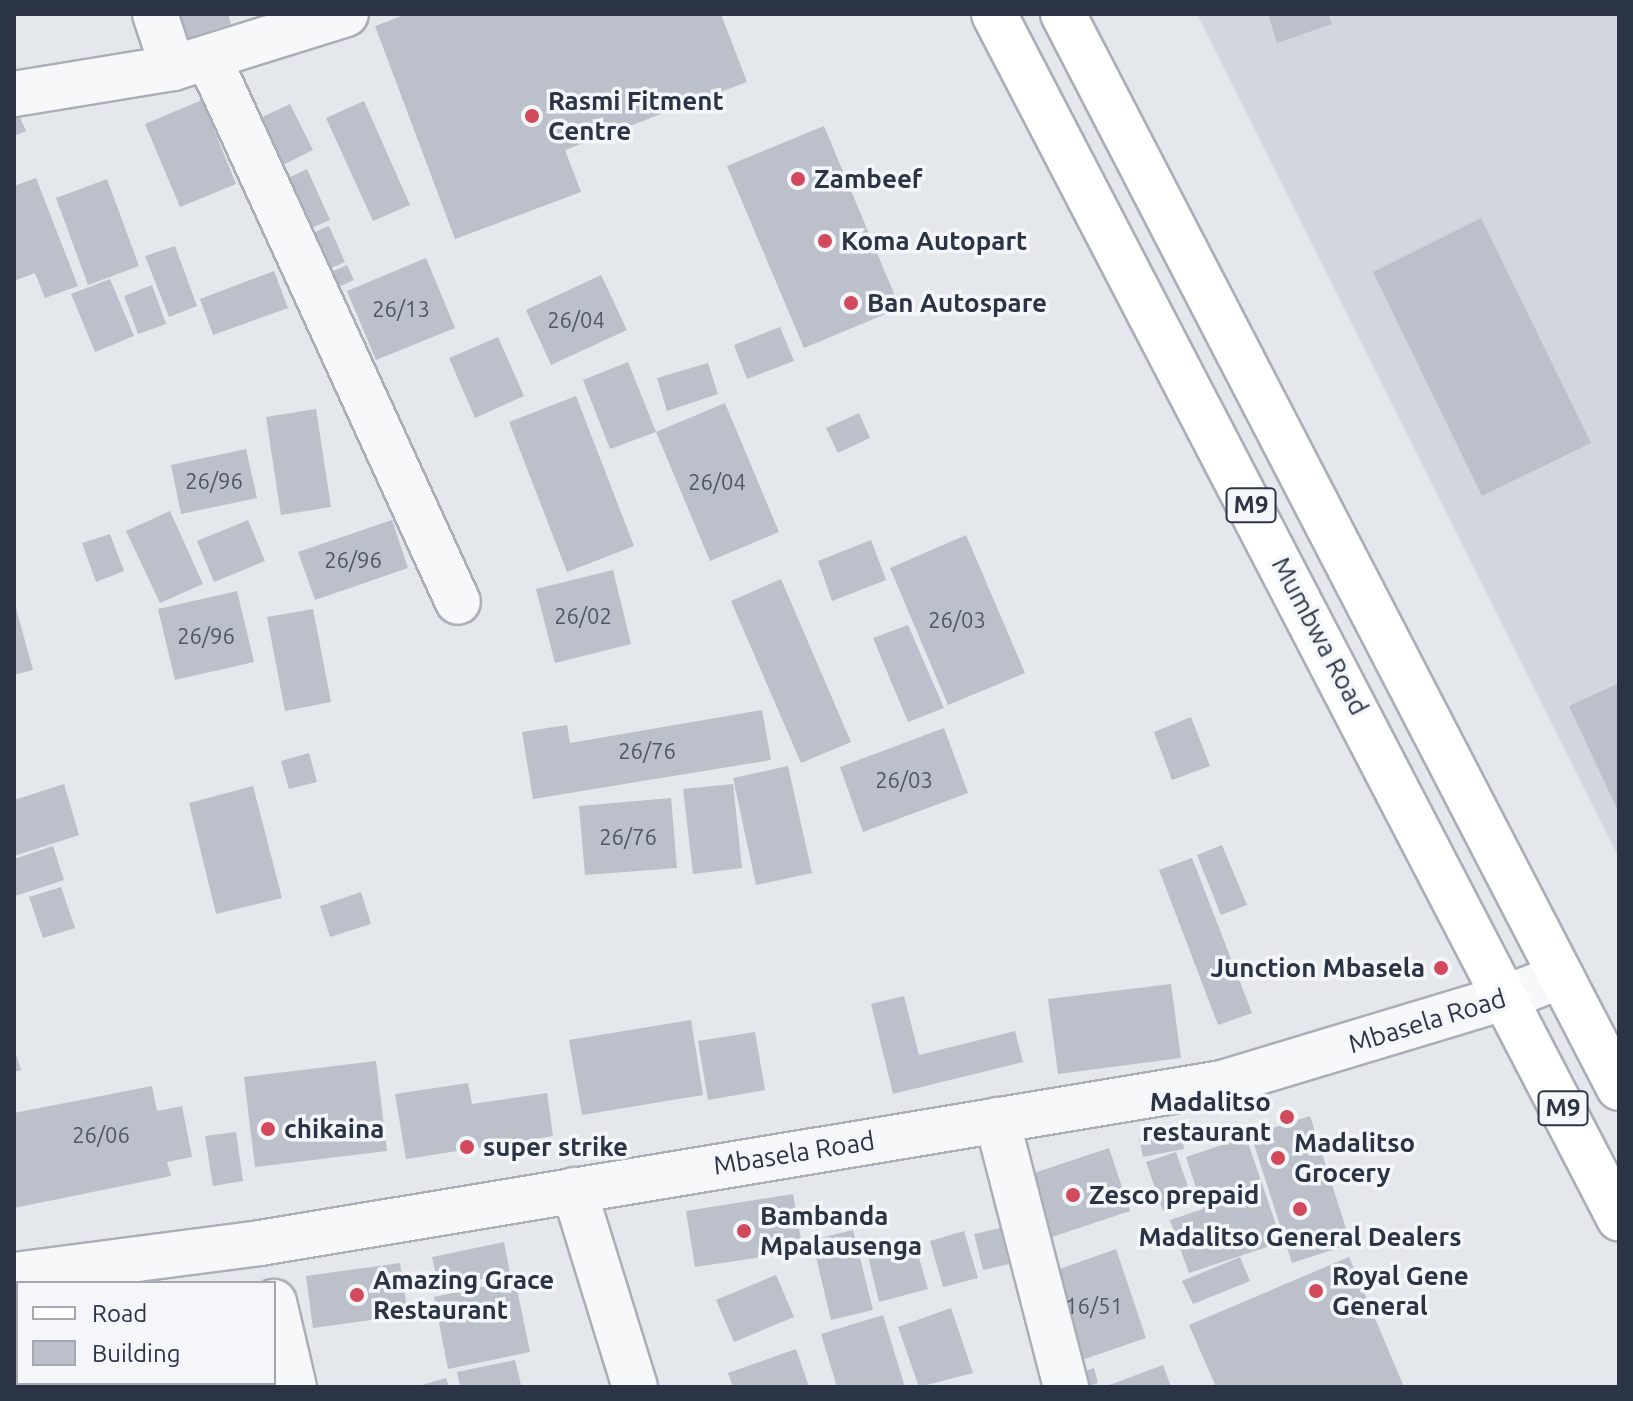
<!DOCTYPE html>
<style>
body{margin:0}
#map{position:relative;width:1633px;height:1401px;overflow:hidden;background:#e4e7ec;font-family:Ubuntu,sans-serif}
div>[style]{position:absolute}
.built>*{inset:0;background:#d2d6de}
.building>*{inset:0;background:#bbc0ca}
.roads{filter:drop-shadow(2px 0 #a9aeb7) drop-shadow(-2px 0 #a9aeb7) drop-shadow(0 2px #a9aeb7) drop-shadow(0 -2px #a9aeb7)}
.minor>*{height:44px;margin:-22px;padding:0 22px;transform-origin:22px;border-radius:22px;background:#f7f8fa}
.major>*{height:44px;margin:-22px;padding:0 22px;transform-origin:22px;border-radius:22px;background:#fff}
.dots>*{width:22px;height:22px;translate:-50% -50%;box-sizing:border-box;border:4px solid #f4f6f9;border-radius:50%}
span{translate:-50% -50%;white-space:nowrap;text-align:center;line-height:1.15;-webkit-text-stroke:7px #f4f6f9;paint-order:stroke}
.number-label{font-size:22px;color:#4f5766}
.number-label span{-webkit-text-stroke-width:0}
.shield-label span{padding:2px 6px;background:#f4f6f9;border:2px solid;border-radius:6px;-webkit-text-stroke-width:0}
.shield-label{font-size:24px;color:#2b3445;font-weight:700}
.poi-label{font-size:26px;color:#2b3445;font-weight:700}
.left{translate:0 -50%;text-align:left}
.right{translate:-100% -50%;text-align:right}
.street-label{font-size:26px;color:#2b3445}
.frame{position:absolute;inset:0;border:16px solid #2b3445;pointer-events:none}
.legend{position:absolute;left:16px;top:1281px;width:260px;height:104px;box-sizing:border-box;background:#f4f6f9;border:2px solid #a4a8b1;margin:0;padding:10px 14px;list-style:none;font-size:24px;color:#2b3445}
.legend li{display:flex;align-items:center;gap:16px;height:40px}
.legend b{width:40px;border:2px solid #a4a8b1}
</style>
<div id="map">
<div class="built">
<div style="clip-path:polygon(1197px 14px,1619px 14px,1619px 858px)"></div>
</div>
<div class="building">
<div style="clip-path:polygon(172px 14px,228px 14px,231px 24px,181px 40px)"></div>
<div style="clip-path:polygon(407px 14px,721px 14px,747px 82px,565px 150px,581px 192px,455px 239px,375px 26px)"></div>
<div style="clip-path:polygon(1268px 14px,1328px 14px,1332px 24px,1277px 43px)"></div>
<div style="clip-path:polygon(202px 100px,236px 184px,180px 207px,145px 124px)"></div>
<div style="clip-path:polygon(364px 101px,410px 205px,373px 221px,326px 118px)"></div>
<div style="clip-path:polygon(14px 104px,26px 131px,14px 136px)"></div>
<div style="clip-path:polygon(290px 104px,313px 150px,281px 166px,258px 119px)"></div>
<div style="clip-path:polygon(824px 126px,900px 308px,804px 348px,727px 166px)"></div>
<div style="clip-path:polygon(307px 169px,330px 220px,302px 232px,280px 182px)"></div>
<div style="clip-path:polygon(36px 178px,78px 286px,45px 298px,35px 273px,14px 281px,14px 186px)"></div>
<div style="clip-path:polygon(107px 179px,139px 266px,88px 285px,56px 198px)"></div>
<div style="clip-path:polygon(1481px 218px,1591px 443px,1482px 496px,1373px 272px)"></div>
<div style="clip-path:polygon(329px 226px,345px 262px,313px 276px,297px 240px)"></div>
<div style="clip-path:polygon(175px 246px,197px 306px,169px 317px,145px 256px)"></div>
<div style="clip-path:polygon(426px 258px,455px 328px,376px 360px,347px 291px)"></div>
<div style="clip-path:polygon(347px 265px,354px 280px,316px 297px,309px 282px)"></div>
<div style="clip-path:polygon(274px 271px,288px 308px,213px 335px,200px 299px)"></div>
<div style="clip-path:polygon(601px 275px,627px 330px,551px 365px,526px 310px)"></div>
<div style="clip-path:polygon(110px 279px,134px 336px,95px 352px,71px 294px)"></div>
<div style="clip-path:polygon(152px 285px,166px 324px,138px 334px,124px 296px)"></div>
<div style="clip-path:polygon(780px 327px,794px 361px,747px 379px,734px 345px)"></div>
<div style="clip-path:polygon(498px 337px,524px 396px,475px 418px,449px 358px)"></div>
<div style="clip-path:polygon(628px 362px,656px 432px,610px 449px,583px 380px)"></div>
<div style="clip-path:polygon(708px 363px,718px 394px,667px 411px,657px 378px)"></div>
<div style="clip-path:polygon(576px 396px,634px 546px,567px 572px,509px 422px)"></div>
<div style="clip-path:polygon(725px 403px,779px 532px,710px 561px,656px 432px)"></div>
<div style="clip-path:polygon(316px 409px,331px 507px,281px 515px,266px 417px)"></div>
<div style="clip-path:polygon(859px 413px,870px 438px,838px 453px,826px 428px)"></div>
<div style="clip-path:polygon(246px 449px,257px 498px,181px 514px,171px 465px)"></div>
<div style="clip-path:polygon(170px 511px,203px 584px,160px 603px,126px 531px)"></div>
<div style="clip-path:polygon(248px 520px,265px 561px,214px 582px,197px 541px)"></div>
<div style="clip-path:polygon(392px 520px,408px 568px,315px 600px,298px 552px)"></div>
<div style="clip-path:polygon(110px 534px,124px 571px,96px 582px,82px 543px)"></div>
<div style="clip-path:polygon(966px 535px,1025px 673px,948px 705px,890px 568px)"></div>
<div style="clip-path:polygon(871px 540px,886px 580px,832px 601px,818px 561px)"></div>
<div style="clip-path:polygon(613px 570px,631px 644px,555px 663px,536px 589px)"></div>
<div style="clip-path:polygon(781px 579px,851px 742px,801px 763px,731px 601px)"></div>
<div style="clip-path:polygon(237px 591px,254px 662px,175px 680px,158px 609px)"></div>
<div style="clip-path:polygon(14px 601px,33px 670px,14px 675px)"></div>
<div style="clip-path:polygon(313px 609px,331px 702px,285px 711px,267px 617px)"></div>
<div style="clip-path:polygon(908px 625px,944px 708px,908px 722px,873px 638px)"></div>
<div style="clip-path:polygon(1619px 683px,1619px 813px,1569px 706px)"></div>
<div style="clip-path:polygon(762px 710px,771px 760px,533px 799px,522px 732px,567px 725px,570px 743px)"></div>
<div style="clip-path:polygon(1191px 717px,1210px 766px,1172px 780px,1154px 732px)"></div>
<div style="clip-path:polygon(944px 728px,968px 793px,863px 832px,840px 767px)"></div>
<div style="clip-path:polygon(309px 753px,317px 782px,289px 789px,281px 761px)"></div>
<div style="clip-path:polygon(788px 766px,812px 873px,756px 885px,733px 778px)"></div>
<div style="clip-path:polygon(64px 784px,79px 835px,14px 856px,14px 800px)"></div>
<div style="clip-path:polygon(733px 784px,742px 868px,693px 874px,683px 789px)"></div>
<div style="clip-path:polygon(253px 786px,282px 898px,216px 914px,189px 803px)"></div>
<div style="clip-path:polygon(671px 798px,677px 868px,585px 875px,579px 806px)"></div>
<div style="clip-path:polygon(1222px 845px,1247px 905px,1221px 915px,1197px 855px)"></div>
<div style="clip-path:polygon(53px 846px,64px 880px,15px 896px,14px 859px)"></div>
<div style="clip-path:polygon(1192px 858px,1252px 1013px,1218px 1025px,1159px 870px)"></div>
<div style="clip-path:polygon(61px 887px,75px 928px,43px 938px,29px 897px)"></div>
<div style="clip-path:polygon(361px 892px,371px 924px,330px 937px,320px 906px)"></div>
<div style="clip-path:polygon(1171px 984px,1181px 1058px,1058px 1074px,1048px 999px)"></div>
<div style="clip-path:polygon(904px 996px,919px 1055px,1015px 1031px,1023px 1062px,893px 1094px,871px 1004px)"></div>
<div style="clip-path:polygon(691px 1020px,703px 1095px,582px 1115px,569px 1040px)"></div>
<div style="clip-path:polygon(755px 1032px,765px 1090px,708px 1100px,698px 1041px)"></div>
<div style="clip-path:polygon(14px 1049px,21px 1070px,14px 1072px)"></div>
<div style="clip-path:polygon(376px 1061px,387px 1151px,255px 1167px,244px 1077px)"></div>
<div style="clip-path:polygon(468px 1083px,472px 1104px,547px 1093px,553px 1136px,406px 1159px,395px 1094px)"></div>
<div style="clip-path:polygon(152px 1086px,157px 1111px,182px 1106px,192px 1157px,167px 1162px,171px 1176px,14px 1208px,14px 1113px)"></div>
<div style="clip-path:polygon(1310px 1116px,1351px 1244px,1292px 1263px,1251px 1135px)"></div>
<div style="clip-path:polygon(1181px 1130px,1184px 1149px,1143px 1157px,1139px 1138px)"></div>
<div style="clip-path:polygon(236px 1132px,243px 1181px,213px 1186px,205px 1136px)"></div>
<div style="clip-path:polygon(1246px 1137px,1282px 1242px,1189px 1273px,1170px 1220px,1203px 1209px,1186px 1157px)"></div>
<div style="clip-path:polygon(1109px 1148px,1130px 1211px,1037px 1242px,1016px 1179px)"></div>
<div style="clip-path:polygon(1176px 1152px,1193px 1201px,1163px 1211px,1146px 1162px)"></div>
<div style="clip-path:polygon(793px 1194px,803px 1251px,695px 1267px,686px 1211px)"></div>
<div style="clip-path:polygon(1000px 1228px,1009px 1264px,983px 1270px,974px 1234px)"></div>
<div style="clip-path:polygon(853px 1230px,873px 1310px,831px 1320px,812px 1240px)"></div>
<div style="clip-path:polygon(964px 1231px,978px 1278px,943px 1287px,930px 1241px)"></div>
<div style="clip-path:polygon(504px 1242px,510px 1273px,439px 1288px,432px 1257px)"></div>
<div style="clip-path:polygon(915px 1244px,928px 1289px,879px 1302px,868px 1256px)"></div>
<div style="clip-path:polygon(1116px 1249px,1146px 1338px,1073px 1363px,1043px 1275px)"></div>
<div style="clip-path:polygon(1240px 1257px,1250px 1281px,1193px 1304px,1182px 1281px)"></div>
<div style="clip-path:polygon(1349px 1257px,1404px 1387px,1216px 1387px,1189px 1325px)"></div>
<div style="clip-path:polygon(400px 1263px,408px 1315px,313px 1328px,306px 1276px)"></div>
<div style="clip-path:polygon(776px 1275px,794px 1317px,734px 1342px,716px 1300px)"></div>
<div style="clip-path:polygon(515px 1280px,530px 1352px,448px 1369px,434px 1297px)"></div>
<div style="clip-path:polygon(951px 1308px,973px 1373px,919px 1387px,898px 1327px)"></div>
<div style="clip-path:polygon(883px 1315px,905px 1387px,837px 1387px,821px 1334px)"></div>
<div style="clip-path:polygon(796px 1349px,809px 1387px,733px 1387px,728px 1373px)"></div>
<div style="clip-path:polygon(515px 1360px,521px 1385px,460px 1387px,457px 1372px)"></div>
<div style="clip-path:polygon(1163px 1365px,1171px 1387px,1104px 1387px)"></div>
<div style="clip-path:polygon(1094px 1368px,1098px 1383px,1085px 1387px,1075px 1375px)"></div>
<div style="clip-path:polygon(446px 1378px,449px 1387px,419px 1387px,419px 1386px)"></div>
<div style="clip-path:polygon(31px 1383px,82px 1383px,84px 1387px,33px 1387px)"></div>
<div style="clip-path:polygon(196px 1383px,245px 1383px,246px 1387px,196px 1387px)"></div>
</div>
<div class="roads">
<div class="minor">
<div style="left:155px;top:14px;width:57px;rotate:71.6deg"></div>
<div style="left:173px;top:68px;width:181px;rotate:-17.3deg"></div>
<div style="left:209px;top:59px;width:597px;rotate:65.37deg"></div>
<div style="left:14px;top:94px;width:161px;rotate:-9.3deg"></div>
<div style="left:997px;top:1120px;width:276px;rotate:75.5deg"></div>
<div style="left:574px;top:1190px;width:206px;rotate:72.8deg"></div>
<div style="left:14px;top:1275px;width:248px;rotate:-7.4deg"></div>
<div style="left:260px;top:1243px;width:975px;rotate:-9.44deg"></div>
<div style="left:1222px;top:1083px;width:298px;rotate:-16.8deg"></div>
<div style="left:1507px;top:997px;width:58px;rotate:-21.3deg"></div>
<div style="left:274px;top:1302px;width:87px;rotate:76.8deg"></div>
</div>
<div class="major">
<div style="left:994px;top:14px;width:1357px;rotate:62.57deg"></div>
<div style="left:1063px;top:14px;width:1209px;rotate:62.63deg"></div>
</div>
</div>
<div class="dots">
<div style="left:532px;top:116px;background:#d1495b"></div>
<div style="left:798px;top:179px;background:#d1495b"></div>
<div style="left:825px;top:241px;background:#d1495b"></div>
<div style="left:851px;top:303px;background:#d1495b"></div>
<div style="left:1441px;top:968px;background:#d1495b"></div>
<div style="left:1287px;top:1117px;background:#d1495b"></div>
<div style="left:268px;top:1129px;background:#d1495b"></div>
<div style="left:467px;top:1147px;background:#d1495b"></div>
<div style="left:1278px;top:1158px;background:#d1495b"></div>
<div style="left:1073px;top:1195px;background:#d1495b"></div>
<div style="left:1300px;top:1209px;background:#d1495b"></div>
<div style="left:744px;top:1231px;background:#d1495b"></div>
<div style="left:1316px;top:1291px;background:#d1495b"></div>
<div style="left:357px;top:1295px;background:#d1495b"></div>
</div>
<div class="number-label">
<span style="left:401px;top:309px">26/13</span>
<span style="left:576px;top:320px">26/04</span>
<span style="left:214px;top:481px">26/96</span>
<span style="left:717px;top:482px">26/04</span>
<span style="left:353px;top:560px">26/96</span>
<span style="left:583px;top:616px">26/02</span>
<span style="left:957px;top:620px">26/03</span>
<span style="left:206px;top:636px">26/96</span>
<span style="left:647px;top:751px">26/76</span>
<span style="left:904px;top:780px">26/03</span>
<span style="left:628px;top:837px">26/76</span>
<span style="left:101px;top:1135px">26/06</span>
<span style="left:1094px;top:1306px">16/51</span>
</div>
<div class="shield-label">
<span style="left:1251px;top:505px">M9</span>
<span style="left:1563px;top:1108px">M9</span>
</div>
<div class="poi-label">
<span class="left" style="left:548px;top:116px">Rasmi Fitment<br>Centre</span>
<span class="left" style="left:814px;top:179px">Zambeef</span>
<span class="left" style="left:841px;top:241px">Koma Autopart</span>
<span class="left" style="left:867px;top:303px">Ban Autospare</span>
<span class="right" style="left:1425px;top:968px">Junction Mbasela</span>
<span class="right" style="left:1271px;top:1117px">Madalitso<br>restaurant</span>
<span class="left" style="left:284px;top:1129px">chikaina</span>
<span class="left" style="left:1294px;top:1158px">Madalitso<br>Grocery</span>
<span class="left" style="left:483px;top:1147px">super strike</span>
<span class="left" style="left:1089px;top:1195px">Zesco prepaid</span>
<span class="left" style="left:760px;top:1231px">Bambanda<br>Mpalausenga</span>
<span style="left:1300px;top:1237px">Madalitso General Dealers</span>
<span class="left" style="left:1332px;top:1291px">Royal Gene<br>General</span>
<span class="left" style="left:373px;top:1295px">Amazing Grace<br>Restaurant</span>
</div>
<div class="street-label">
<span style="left:1320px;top:636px;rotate:62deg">Mumbwa Road</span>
<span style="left:1427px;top:1021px;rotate:-17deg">Mbasela Road</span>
<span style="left:794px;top:1153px;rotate:-9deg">Mbasela Road</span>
</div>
<div class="frame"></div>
<ul class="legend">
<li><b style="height:10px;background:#fff"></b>Road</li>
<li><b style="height:22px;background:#bbc0ca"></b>Building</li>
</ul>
</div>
